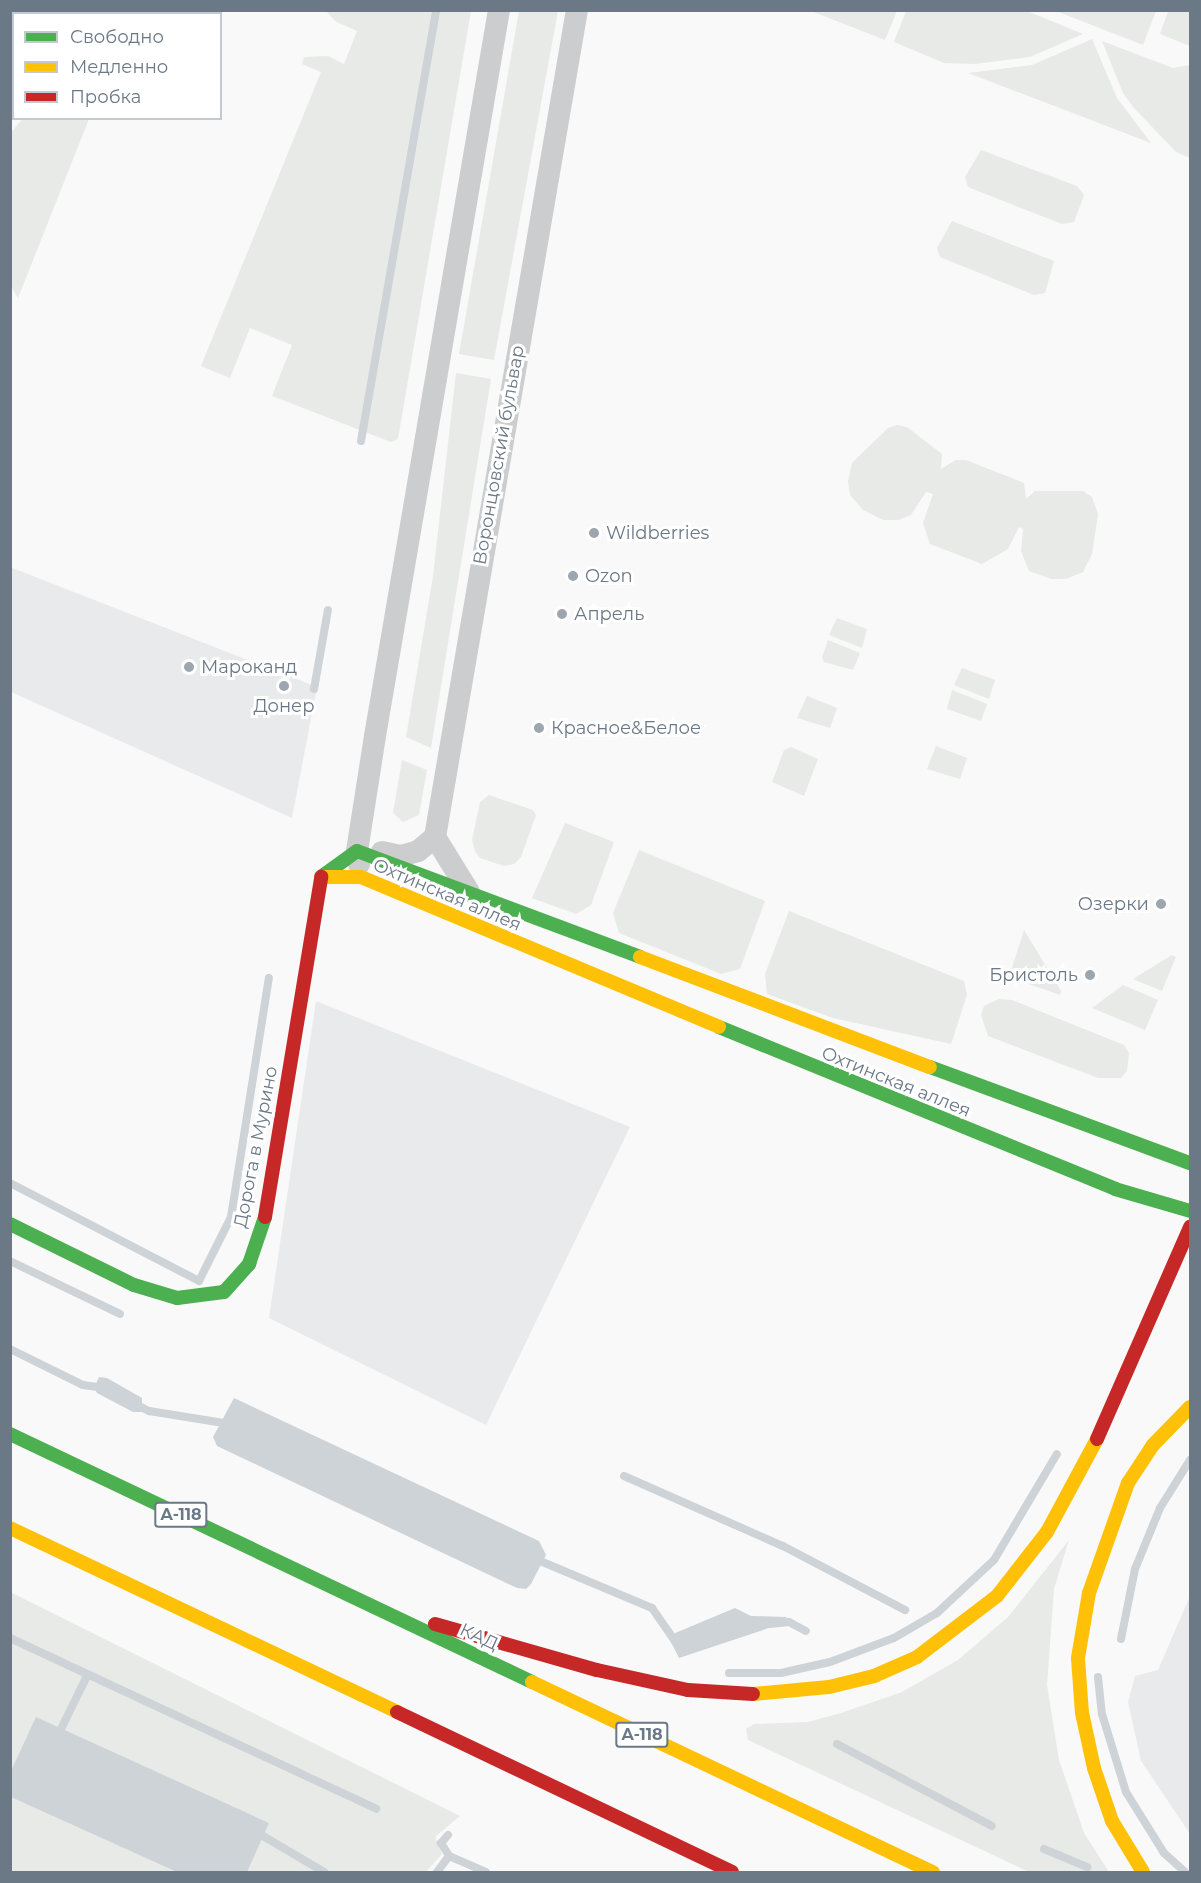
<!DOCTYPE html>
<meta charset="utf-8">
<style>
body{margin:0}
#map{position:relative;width:1201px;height:1883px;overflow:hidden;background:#f9f9f9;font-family:Montserrat,sans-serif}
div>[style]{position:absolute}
.built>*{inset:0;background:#e9eaeb}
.green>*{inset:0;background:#e7eae6}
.water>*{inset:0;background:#cdd3d7}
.stream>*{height:8px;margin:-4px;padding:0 4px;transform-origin:4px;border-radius:4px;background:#cdd3d7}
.street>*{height:22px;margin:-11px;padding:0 11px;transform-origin:11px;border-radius:11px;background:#cccdce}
.fast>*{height:14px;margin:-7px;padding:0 7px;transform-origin:7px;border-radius:7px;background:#4caf50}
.slow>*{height:14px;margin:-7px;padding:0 7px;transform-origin:7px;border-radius:7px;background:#ffc107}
.jam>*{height:14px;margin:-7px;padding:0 7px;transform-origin:7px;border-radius:7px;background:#c62828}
.dots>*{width:16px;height:16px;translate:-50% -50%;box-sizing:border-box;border:3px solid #fff;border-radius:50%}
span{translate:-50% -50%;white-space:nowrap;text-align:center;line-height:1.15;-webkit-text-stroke:6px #fff;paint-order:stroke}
.shield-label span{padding:2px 4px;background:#fff;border:2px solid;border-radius:4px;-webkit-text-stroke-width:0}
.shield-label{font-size:16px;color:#6b7886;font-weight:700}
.street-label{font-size:18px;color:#6b7886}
.poi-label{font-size:18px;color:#6b7886}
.left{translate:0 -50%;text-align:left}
.right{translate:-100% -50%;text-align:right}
.frame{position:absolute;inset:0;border:12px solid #6b7886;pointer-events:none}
.legend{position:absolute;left:12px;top:12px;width:210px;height:108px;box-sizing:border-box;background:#fff;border:2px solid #c4c9cf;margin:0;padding:8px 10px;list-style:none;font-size:18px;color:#6b7886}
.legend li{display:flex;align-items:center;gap:12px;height:30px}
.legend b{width:30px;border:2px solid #c4c9cf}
</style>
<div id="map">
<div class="built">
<div style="clip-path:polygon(10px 567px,317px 687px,292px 818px,11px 692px)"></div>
<div style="clip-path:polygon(316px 1001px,630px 1127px,486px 1425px,269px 1318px)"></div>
<div style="clip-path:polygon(1190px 1596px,1190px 1834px,1141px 1761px,1128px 1702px,1135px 1676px,1158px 1670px)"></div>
</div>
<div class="green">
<div style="clip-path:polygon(11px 10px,97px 11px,14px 14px,11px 117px)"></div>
<div style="clip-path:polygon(326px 11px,471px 11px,398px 439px,391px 442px,272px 396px,292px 345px,250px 328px,230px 378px,201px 366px,321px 72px,302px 64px,304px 57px,328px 56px,344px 64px,357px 31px,335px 21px)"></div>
<div style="clip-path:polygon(519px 11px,558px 11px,494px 360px,459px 354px)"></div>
<div style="clip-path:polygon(811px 11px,897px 11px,885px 40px)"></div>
<div style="clip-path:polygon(906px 11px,1027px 11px,1083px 34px,1030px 57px,974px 64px,944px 63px,894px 42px)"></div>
<div style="clip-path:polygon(1056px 11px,1156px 11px,1143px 45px)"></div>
<div style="clip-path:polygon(1168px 11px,1190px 11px,1190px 46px,1160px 34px)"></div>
<div style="clip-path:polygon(1092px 39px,1117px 98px,1151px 143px,968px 73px,1032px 65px)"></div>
<div style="clip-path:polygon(1102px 41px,1173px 68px,1190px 65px,1190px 158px,1176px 152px,1134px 108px,1123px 93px)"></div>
<div style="clip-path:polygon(23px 118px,89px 119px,18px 298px,10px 284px,10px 134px)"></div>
<div style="clip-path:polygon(981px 150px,1077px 186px,1084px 195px,1074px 222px,1062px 224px,968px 187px,965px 177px)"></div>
<div style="clip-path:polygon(952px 221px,1054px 261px,1045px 293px,1034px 295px,940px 257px,937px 248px)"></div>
<div style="clip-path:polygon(456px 373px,491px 379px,431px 748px,406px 737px,433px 576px)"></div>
<div style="clip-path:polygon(897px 425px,907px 427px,942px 454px,941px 469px,956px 460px,966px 460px,1024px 483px,1026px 499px,1035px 491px,1083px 491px,1092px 497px,1098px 514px,1092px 554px,1083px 572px,1066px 579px,1051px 579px,1029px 571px,1021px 551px,1023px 529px,1019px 527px,1008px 549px,982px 564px,930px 544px,923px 523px,933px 494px,926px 492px,911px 515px,898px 520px,883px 520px,863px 510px,850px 495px,848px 481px,852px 463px,888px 428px)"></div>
<div style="clip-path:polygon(837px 618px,867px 629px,862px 648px,829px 635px)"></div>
<div style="clip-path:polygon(828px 640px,860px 653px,853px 670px,824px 662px,822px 657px)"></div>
<div style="clip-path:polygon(962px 668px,995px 680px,989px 699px,954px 685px)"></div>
<div style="clip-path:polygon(952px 690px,987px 704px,981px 721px,947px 709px)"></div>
<div style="clip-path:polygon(807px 696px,837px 708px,830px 728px,797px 718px)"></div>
<div style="clip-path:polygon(936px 746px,967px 758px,960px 779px,927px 769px)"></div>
<div style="clip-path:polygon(791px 747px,818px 759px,804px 796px,772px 782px,784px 750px)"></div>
<div style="clip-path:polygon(402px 760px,427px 770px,419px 815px,403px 822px,393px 813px)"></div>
<div style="clip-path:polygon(489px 795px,533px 810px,536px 815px,521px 857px,514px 864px,504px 866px,480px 858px,475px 851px,472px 840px,480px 802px)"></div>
<div style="clip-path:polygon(565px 823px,614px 842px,591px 905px,576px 914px,532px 898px)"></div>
<div style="clip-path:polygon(639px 850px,765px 901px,740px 969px,721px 974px,619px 933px,613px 913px)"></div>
<div style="clip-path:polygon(789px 911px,964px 981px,967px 995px,951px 1044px,833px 1018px,767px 994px,765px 974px)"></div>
<div style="clip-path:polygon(1024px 930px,1061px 991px,1060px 995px,1009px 977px)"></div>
<div style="clip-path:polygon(1172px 955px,1176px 957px,1162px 991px,1133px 979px)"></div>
<div style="clip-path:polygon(1123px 985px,1158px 1000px,1145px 1030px,1092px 1008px)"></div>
<div style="clip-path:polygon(999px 999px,1012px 1000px,1124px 1045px,1129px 1053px,1127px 1071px,1121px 1078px,1098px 1078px,988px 1036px,981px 1015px,984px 1006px)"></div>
<div style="clip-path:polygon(1069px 1540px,1054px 1589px,1047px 1685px,1059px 1760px,1084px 1833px,1109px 1872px,1029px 1872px,748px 1740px,746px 1729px,754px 1724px,808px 1722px,841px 1713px,902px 1692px,958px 1660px,1008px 1617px)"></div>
<div style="clip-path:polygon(10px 1592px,460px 1816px,435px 1837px,442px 1854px,426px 1872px,11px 1872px)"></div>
</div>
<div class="water">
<div style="clip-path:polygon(99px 1377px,107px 1378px,142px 1398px,142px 1412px,133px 1412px,97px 1393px,94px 1388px)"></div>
<div style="clip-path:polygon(234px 1398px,539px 1541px,546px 1555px,531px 1584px,526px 1589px,517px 1588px,217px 1446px,213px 1437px)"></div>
<div style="clip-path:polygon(735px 1608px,751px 1616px,787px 1617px,778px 1625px,679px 1658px,668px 1636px)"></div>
<div style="clip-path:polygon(36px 1717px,269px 1823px,247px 1872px,177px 1872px,11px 1797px,11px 1771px)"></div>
</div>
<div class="stream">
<div style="left:361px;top:441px;width:437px;rotate:-80.1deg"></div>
<div style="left:314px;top:689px;width:80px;rotate:-80deg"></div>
<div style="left:10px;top:1183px;width:213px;rotate:27.4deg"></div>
<div style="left:199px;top:1281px;width:72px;rotate:-63.4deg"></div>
<div style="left:231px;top:1217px;width:242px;rotate:-81deg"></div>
<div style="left:10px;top:1261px;width:122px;rotate:25.7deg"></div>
<div style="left:10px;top:1349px;width:81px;rotate:26.3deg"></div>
<div style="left:83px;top:1385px;width:22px;rotate:8deg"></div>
<div style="left:135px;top:1404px;width:16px;rotate:27deg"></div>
<div style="left:149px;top:1411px;width:82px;rotate:9.1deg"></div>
<div style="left:624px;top:1476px;width:174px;rotate:23.8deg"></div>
<div style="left:783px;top:1546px;width:138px;rotate:27.7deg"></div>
<div style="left:533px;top:1558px;width:129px;rotate:22.8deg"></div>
<div style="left:652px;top:1608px;width:44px;rotate:55.2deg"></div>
<div style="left:770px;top:1624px;width:19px;rotate:-6deg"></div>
<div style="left:789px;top:1622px;width:19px;rotate:28deg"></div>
<div style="left:10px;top:1638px;width:404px;rotate:25deg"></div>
<div style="left:1121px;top:1639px;width:71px;rotate:-78.7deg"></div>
<div style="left:1135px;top:1569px;width:66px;rotate:-67.7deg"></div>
<div style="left:1160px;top:1508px;width:57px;rotate:-58deg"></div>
<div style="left:729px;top:1673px;width:52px"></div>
<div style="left:781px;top:1673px;width:50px;rotate:-12.7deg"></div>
<div style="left:830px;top:1662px;width:68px;rotate:-20.6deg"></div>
<div style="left:894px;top:1638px;width:50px;rotate:-30.2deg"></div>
<div style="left:937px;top:1613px;width:78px;rotate:-42.9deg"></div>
<div style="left:994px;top:1560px;width:123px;rotate:-59.3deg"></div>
<div style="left:1098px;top:1677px;width:37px;rotate:84deg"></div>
<div style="left:1102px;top:1714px;width:82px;rotate:72.9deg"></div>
<div style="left:1126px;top:1792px;width:72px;rotate:58.1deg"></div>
<div style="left:1164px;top:1853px;width:28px;rotate:42deg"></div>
<div style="left:61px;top:1729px;width:61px;rotate:-63.9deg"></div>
<div style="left:837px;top:1744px;width:175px;rotate:27.9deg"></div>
<div style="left:448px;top:1835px;width:11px;rotate:131deg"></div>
<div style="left:441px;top:1843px;width:15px;rotate:58deg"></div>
<div style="left:263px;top:1836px;width:71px;rotate:30.5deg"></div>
<div style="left:1044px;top:1849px;width:47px;rotate:22.7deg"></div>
<div style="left:437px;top:1872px;width:20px;rotate:-53deg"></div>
<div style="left:449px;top:1856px;width:40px;rotate:23.4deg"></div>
</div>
<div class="street">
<div style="left:382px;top:852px;width:19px;rotate:12deg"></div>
<div style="left:401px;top:856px;width:18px;rotate:-16deg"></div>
<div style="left:418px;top:851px;width:22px;rotate:-39deg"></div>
<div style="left:359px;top:864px;width:13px;rotate:-99deg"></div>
<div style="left:357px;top:851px;width:116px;rotate:-81.1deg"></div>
<div style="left:375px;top:736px;width:737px;rotate:-80.31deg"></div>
<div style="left:469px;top:892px;width:65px;rotate:-121.7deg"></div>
<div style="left:435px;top:837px;width:839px;rotate:-80.26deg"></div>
</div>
<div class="fast">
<div style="left:321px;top:877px;width:44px;rotate:-35.8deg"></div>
<div style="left:357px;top:851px;width:302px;rotate:20.5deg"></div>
<div style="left:719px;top:1027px;width:428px;rotate:22.2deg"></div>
<div style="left:1115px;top:1189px;width:78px;rotate:16.3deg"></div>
<div style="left:930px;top:1067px;width:277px;rotate:20.3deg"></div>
<div style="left:10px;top:1224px;width:138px;rotate:26.2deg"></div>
<div style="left:134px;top:1285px;width:45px;rotate:16.8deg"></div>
<div style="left:177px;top:1298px;width:47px;rotate:-7.3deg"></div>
<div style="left:224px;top:1292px;width:38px;rotate:-48deg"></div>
<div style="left:249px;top:1264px;width:50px;rotate:-71.2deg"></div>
<div style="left:10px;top:1434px;width:578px;rotate:25.41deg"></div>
</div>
<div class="slow">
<div style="left:321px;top:877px;width:40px"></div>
<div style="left:361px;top:877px;width:388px;rotate:22.7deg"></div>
<div style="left:640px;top:957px;width:310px;rotate:20.8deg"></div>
<div style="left:10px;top:1528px;width:429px;rotate:25.4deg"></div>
<div style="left:532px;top:1682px;width:444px;rotate:25.4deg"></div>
<div style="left:753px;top:1694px;width:76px;rotate:-5.3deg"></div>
<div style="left:829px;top:1687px;width:46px;rotate:-13.7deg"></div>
<div style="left:874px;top:1676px;width:47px;rotate:-23.8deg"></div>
<div style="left:917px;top:1657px;width:101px;rotate:-37.3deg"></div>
<div style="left:997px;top:1596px;width:81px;rotate:-52deg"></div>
<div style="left:1047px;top:1532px;width:106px;rotate:-61.7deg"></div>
<div style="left:1143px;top:1872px;width:60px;rotate:-121.3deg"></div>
<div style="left:1112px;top:1821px;width:56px;rotate:-108.8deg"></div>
<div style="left:1094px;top:1768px;width:56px;rotate:-102.3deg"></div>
<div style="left:1082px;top:1713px;width:55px;rotate:-94.2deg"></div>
<div style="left:1078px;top:1658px;width:66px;rotate:-80.4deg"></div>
<div style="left:1089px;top:1593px;width:117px;rotate:-70.5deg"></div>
<div style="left:1128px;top:1483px;width:45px;rotate:-56.7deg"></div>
<div style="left:1153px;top:1445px;width:53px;rotate:-45.8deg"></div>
</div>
<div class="jam">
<div style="left:265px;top:1217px;width:345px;rotate:-80.6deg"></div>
<div style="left:1097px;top:1439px;width:232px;rotate:-66.3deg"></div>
<div style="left:435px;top:1624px;width:168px;rotate:15.9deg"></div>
<div style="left:597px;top:1670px;width:93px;rotate:12.4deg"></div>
<div style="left:688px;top:1690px;width:65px;rotate:3.5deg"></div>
<div style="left:397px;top:1712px;width:371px;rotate:25.5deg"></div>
</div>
<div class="dots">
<div style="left:594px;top:533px;background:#9da5ae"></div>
<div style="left:573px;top:576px;background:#9da5ae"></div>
<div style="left:562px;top:614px;background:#9da5ae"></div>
<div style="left:189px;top:667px;background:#9da5ae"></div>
<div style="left:284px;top:686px;background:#9da5ae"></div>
<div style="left:539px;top:728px;background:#9da5ae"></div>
<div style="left:1161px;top:904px;background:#9da5ae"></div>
<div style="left:1090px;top:975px;background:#9da5ae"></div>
</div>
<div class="shield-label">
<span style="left:181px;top:1515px">А-118</span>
<span style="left:642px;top:1735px">А-118</span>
</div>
<div class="street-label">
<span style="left:499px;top:455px;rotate:-80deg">Воронцовский бульвар</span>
<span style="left:447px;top:895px;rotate:23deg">Охтинская аллея</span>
<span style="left:896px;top:1082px;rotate:22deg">Охтинская аллея</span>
<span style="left:256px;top:1147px;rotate:-79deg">Дорога в Мурино</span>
<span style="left:479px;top:1637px;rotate:25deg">КАД</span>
</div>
<div class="poi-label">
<span class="left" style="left:606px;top:533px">Wildberries</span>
<span class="left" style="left:585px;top:576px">Ozon</span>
<span class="left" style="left:574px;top:614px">Апрель</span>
<span class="left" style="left:201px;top:667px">Мароканд</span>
<span style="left:284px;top:706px">Донер</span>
<span class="left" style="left:551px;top:728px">Красное&amp;Белое</span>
<span class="right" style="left:1149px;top:904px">Озерки</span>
<span class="right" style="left:1078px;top:975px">Бристоль</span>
</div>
<div class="frame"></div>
<ul class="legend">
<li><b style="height:8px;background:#4caf50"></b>Свободно</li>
<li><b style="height:8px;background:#ffc107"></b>Медленно</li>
<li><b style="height:8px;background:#c62828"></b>Пробка</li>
</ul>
</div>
